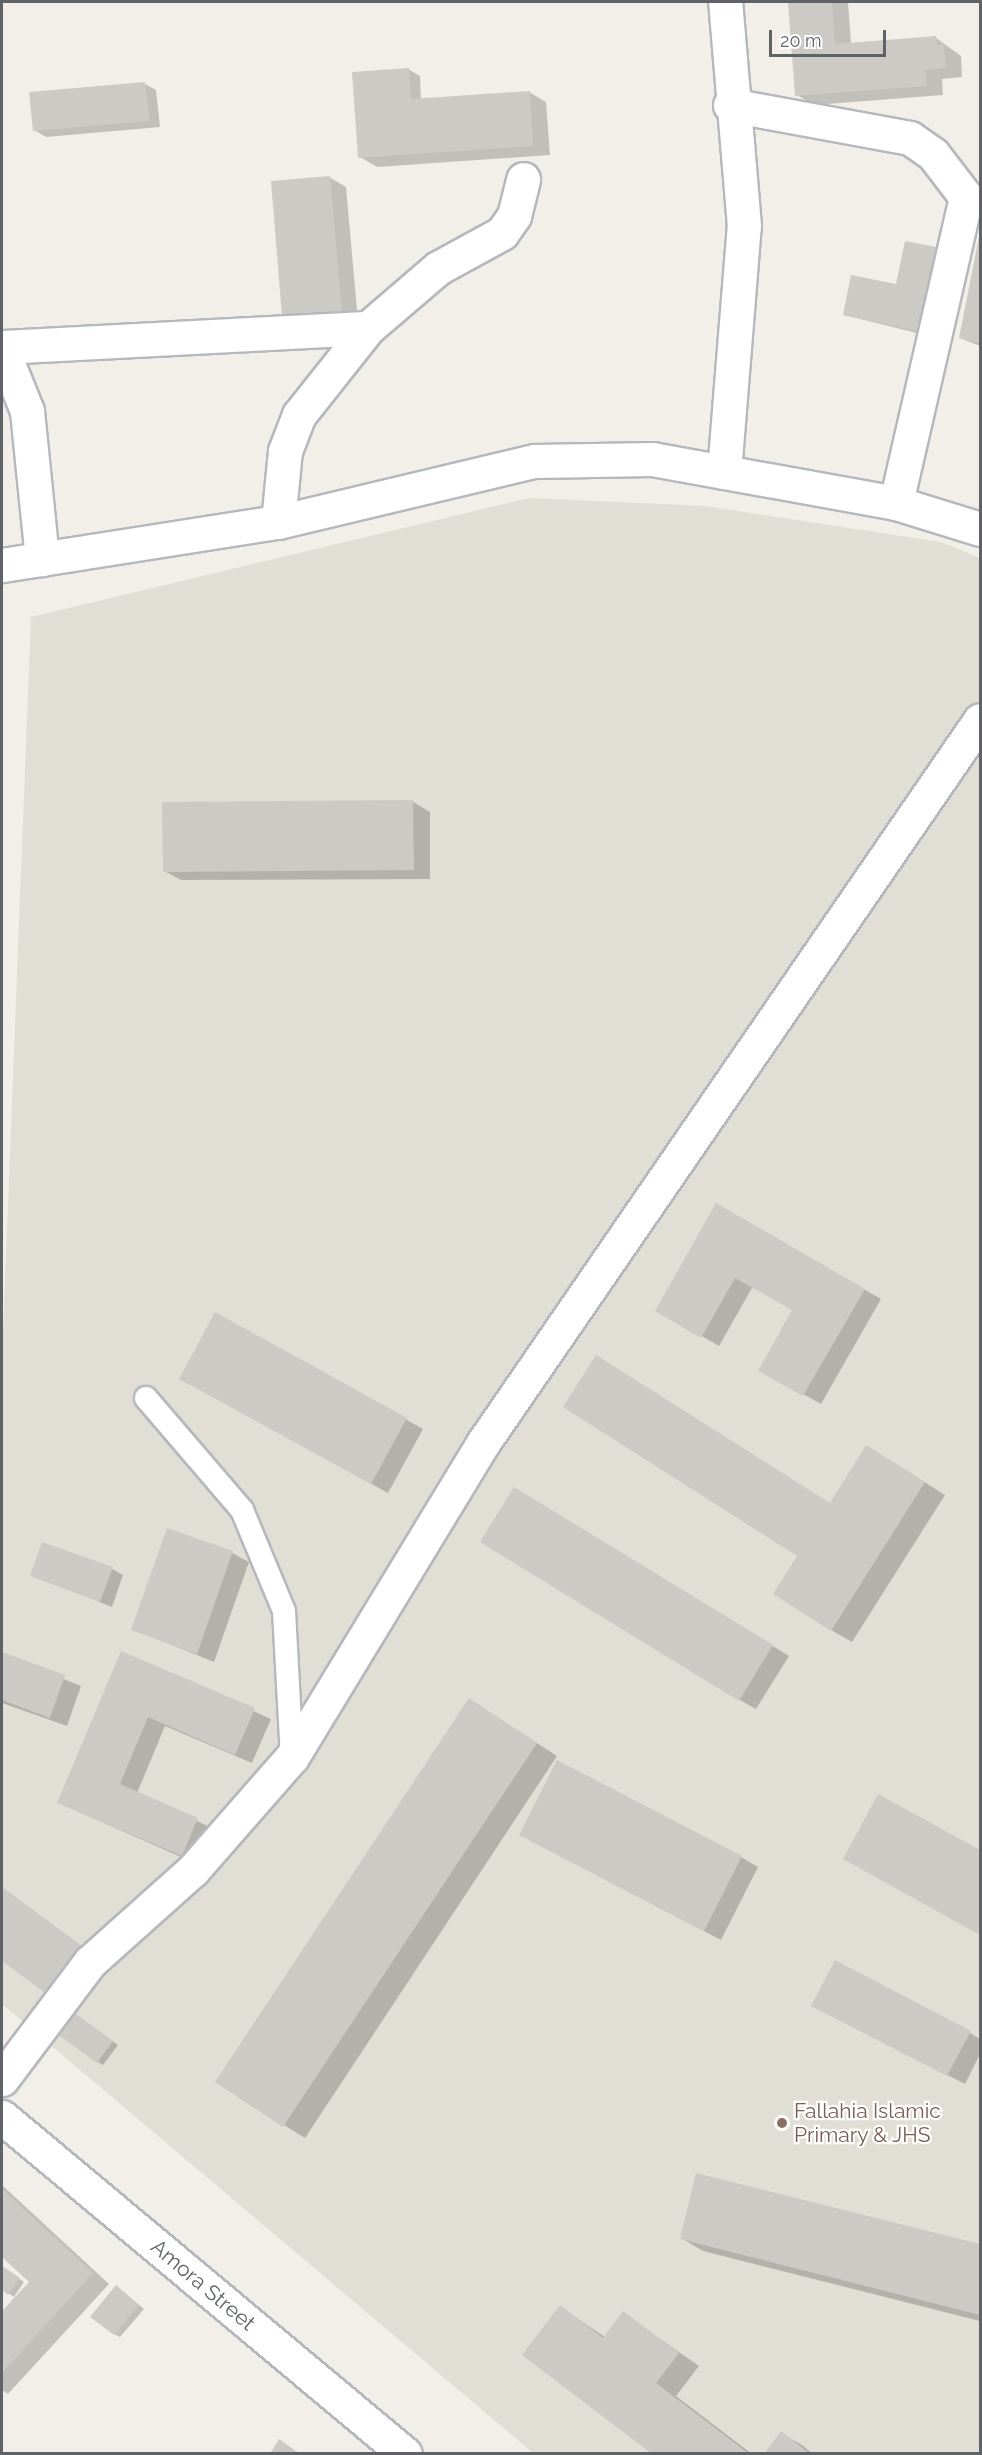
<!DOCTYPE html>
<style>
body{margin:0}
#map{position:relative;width:982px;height:2455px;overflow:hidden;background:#f1efe8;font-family:Raleway,sans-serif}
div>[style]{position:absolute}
.education>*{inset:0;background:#e1ded6}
.shadow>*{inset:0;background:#0003}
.building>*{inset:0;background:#cccac5}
.roads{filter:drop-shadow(2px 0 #b5b8bc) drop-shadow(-2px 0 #b5b8bc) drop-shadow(0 2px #b5b8bc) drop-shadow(0 -2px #b5b8bc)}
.lane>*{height:22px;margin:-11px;padding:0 11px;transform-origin:11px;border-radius:11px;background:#fff}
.street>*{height:33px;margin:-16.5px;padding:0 16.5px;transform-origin:16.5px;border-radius:16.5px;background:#fff}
.secondary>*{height:33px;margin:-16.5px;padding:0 16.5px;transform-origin:16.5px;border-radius:16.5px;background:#fff}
.dots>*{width:16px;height:16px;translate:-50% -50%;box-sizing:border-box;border:3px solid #fff;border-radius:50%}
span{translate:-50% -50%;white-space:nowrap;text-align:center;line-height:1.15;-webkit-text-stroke:4.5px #fff;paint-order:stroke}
.education-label{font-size:21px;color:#785e54}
.left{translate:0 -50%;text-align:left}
.street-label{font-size:21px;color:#5f6368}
.frame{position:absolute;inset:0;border:3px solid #5f6368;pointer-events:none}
.scale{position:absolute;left:769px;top:30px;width:117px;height:27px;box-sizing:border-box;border:3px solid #5f6368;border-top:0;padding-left:8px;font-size:18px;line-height:21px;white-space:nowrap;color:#5f6368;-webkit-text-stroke:4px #fff;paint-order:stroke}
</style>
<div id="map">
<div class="education">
<div style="clip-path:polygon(529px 498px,705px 506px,941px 542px,980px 558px,980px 2453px,533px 2453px,2px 2004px,2px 1358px,31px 617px)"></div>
</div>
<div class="shadow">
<div style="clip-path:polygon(790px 2px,848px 2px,851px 44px,936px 38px,961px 56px,962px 77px,942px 79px,943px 95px,814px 105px,797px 95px)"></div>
<div style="clip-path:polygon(408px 69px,420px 76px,421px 100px,529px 92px,546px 102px,550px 155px,377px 167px,360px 157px)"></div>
<div style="clip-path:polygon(145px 84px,156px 90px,160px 127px,46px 137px,34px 130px)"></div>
<div style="clip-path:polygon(329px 177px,346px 187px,358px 321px,301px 325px,284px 315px)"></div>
<div style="clip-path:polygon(980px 239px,980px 346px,960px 338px)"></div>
<div style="clip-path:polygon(898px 286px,941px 339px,844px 315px)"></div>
<div style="clip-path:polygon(413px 802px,430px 812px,430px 879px,181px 880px,164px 871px)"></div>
<div style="clip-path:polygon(717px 1205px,881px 1299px,821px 1404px,760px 1370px,794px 1310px,753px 1286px,719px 1346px,657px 1310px)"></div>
<div style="clip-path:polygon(215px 1314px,423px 1429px,388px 1493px,197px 1388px)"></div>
<div style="clip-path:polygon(888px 1459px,945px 1495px,852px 1642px,831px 1630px,799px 1555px,831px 1504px)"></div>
<div style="clip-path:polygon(531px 1498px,789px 1656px,756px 1709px,740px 1700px)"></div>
<div style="clip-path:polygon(232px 1553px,249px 1562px,214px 1662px,133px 1629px)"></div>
<div style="clip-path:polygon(112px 1569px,123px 1575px,112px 1607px,32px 1575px)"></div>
<div style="clip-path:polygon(122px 1653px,271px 1719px,252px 1763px,165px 1726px,137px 1793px,214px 1829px,199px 1865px,59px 1803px)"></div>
<div style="clip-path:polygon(2px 1654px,81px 1686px,67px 1726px,2px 1703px)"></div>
<div style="clip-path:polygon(470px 1700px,557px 1756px,305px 2138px,284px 2125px)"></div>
<div style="clip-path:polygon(879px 1796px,980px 1852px,980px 1934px,866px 1870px)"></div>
<div style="clip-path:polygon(537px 1844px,741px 1857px,758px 1867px,721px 1940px)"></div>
<div style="clip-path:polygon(2px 1888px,11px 1894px,50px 1995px,2px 1960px)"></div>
<div style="clip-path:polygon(830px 2015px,970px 2033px,980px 2039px,980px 2054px,965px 2084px)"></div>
<div style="clip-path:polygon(78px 2016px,118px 2045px,103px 2065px,98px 2062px)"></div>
<div style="clip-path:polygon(697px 2175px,980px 2246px,980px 2321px,703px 2251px,681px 2238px)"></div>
<div style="clip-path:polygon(2px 2185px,109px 2284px,8px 2394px,2px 2390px,2px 2314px,31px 2282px,2px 2255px)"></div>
<div style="clip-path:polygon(2px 2268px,24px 2282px,14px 2297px,2px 2289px)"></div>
<div style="clip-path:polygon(121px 2290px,144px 2309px,120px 2337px,114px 2334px)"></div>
<div style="clip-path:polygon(560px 2307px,605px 2337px,623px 2313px,699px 2366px,676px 2396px,752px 2454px,654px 2454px)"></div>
<div style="clip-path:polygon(781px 2433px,802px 2445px,813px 2454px,766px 2454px)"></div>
</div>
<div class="building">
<div style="clip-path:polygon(788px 2px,832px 2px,835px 44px,936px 36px,937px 45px,944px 44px,946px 68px,925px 70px,927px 86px,795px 96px)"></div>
<div style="clip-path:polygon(409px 68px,411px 99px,530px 91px,533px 146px,358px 158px,352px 72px)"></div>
<div style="clip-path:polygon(145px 82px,150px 121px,33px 131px,29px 92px)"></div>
<div style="clip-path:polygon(330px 176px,342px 312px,282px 316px,271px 181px)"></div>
<div style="clip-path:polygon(979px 237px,980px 237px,980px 343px,959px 338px)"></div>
<div style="clip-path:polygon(905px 241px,947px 249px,930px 334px,843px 315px,851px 275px,896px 284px)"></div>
<div style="clip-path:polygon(413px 800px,414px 870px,163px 872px,162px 802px)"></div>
<div style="clip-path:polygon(716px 1203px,865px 1289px,803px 1396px,758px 1371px,792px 1310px,735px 1278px,701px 1338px,655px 1311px)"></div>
<div style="clip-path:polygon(215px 1312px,407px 1418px,371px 1484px,179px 1379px)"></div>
<div style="clip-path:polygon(596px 1355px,830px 1503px,866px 1445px,925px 1482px,831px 1631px,773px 1594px,797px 1556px,563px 1407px)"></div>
<div style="clip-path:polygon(514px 1487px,773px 1645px,739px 1701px,480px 1542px)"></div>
<div style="clip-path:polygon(167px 1528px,233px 1551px,197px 1654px,131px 1630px)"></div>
<div style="clip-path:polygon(42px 1542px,113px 1567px,100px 1602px,30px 1576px)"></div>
<div style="clip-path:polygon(121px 1651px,255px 1708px,235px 1755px,148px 1717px,120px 1784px,198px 1818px,182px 1856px,57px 1803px)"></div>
<div style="clip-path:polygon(2px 1652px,65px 1675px,50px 1718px,2px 1700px)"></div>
<div style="clip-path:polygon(469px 1698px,537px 1743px,283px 2127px,215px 2082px)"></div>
<div style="clip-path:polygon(557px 1760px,742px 1856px,704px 1931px,519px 1835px)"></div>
<div style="clip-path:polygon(878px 1794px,980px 1850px,980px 1935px,843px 1859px)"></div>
<div style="clip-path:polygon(2px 1887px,85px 1948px,49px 1996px,2px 1961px)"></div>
<div style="clip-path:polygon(835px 1960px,971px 2031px,947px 2076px,811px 2006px)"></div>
<div style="clip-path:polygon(72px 2011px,113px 2041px,97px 2063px,56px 2033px)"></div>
<div style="clip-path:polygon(696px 2173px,980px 2244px,980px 2315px,680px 2239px)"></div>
<div style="clip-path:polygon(2px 2189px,93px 2273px,2px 2373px,2px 2311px,29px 2282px,2px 2257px)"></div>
<div style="clip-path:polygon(2px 2266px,20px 2278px,8px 2295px,2px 2290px)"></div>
<div style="clip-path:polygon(116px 2285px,139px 2305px,114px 2335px,90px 2317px)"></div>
<div style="clip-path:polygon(560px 2305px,603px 2338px,623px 2311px,679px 2353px,656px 2383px,749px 2454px,652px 2454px,522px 2355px)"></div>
<div style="clip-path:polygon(781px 2431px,810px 2454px,764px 2454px)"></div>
<div style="clip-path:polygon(279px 2439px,300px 2454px,270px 2454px)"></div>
</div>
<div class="roads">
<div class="lane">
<div style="left:146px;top:1398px;width:148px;rotate:49.4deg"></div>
<div style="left:242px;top:1510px;width:109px;rotate:67.4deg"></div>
<div style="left:284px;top:1611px;width:146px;rotate:86.9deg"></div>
</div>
<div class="street">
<div style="left:730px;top:105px;width:183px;rotate:10.4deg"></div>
<div style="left:910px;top:138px;width:28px;rotate:35deg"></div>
<div style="left:933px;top:154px;width:54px;rotate:52.5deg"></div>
<div style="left:966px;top:197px;width:314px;rotate:102.9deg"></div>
<div style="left:2px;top:347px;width:366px;rotate:-3deg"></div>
<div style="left:2px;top:349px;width:67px;rotate:68deg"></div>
<div style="left:27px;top:411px;width:149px;rotate:84.2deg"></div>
<div style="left:724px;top:472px;width:247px;rotate:-85.4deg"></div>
<div style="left:744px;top:226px;width:225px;rotate:-94.8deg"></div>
<div style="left:278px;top:522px;width:71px;rotate:-84.4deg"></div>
<div style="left:285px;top:451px;width:39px;rotate:-69deg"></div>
<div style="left:299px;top:415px;width:111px;rotate:-51.6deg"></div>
<div style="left:368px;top:328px;width:92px;rotate:-40.6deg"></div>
<div style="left:438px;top:268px;width:73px;rotate:-28.7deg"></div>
<div style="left:502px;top:233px;width:21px;rotate:-55deg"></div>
<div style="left:514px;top:216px;width:38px;rotate:-76deg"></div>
<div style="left:2px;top:565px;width:279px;rotate:-8.9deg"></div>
<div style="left:278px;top:522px;width:264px;rotate:-13.4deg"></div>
<div style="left:535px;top:461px;width:117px;rotate:-1deg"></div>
<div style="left:652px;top:459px;width:248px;rotate:10.2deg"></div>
<div style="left:896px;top:503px;width:88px;rotate:17.2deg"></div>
<div style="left:2px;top:2079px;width:146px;rotate:-53.1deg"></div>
<div style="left:90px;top:1962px;width:138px;rotate:-41.8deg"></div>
<div style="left:193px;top:1870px;width:150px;rotate:-48.8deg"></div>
<div style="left:292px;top:1757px;width:368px;rotate:-58.7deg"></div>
<div style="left:483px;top:1443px;width:877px;rotate:-55.49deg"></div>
</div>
<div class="secondary">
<div style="left:2px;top:2117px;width:525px;rotate:39.9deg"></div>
</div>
</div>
<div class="dots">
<div style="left:782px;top:2123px;background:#8d6e63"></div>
</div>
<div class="education-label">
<span class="left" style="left:794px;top:2123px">Fallahia Islamic<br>Primary &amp; JHS</span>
</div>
<div class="street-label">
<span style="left:203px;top:2285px;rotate:40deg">Amora Street</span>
</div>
<div class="frame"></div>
<div class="scale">20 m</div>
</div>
